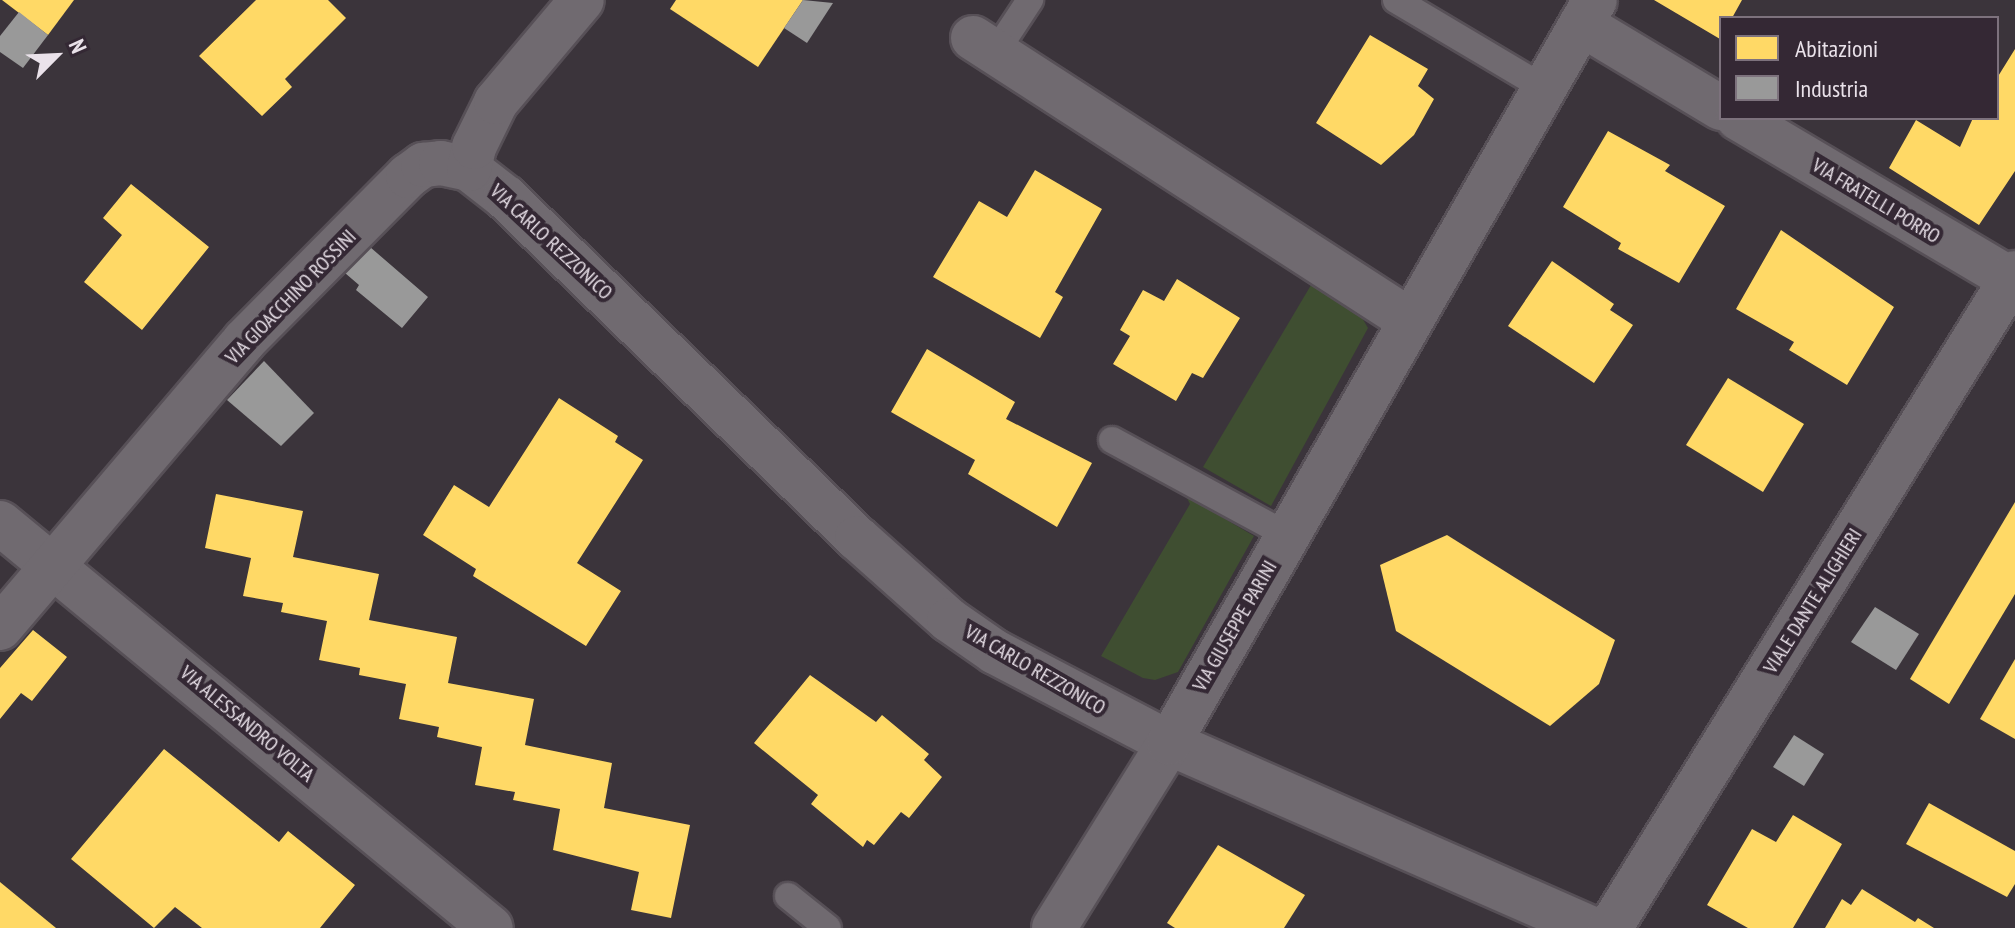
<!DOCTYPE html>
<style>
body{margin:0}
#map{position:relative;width:2015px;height:928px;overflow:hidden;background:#3b343b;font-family:"PT Sans Narrow",sans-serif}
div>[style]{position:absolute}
.green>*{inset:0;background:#3f4e31}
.homes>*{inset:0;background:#ffd966}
.industry>*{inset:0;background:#999}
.roads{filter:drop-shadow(2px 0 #575057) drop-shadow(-2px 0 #575057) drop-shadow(0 2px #575057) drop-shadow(0 -2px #575057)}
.lane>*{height:26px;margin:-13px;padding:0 13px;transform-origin:13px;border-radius:13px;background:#706a70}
.street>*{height:44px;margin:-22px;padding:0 22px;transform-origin:22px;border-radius:22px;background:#706a70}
span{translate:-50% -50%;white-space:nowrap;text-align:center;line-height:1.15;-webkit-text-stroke:8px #342834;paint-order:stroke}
.street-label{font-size:20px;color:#eae2ea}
.legend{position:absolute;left:1719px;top:16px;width:280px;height:104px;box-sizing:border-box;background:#342834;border:2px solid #7d727d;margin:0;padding:10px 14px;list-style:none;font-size:24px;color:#eae2ea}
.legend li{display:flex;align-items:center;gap:16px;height:40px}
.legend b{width:40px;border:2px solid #7d727d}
.north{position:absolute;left:16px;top:16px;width:80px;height:80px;-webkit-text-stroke:6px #342834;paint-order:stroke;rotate:66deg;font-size:22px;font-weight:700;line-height:32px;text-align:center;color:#eae2ea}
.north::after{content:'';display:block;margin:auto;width:28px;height:36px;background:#eae2ea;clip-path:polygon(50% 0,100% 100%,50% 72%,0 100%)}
</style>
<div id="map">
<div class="green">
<div style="clip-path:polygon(1314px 280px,1358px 311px,1368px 328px,1271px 506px,1203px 467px)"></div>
<div style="clip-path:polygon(1186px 496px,1254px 536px,1178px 672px,1155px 680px,1143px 678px,1101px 656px,1190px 504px)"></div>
</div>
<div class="homes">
<div style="clip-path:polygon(2px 0,74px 0,48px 35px)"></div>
<div style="clip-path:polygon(256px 0,328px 0,346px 18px,285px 79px,292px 87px,262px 116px,199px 56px)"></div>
<div style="clip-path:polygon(676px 0,803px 0,758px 67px,670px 9px)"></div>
<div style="clip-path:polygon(1654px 0,1742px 0,1732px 18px,1721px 18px,1720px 39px)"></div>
<div style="clip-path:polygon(1370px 35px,1428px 69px,1418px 86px,1434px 99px,1414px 135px,1381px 165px,1316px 123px)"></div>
<div style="clip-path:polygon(2015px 49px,2015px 171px,1979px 225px,1889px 168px,1916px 120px,1960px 147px,1973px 118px,1997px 118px,1997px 78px)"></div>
<div style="clip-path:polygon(1608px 131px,1670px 165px,1665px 171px,1725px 206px,1679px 283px,1618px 249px,1621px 243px,1563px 207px)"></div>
<div style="clip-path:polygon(1035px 170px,1102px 209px,1055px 292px,1063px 297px,1040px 338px,933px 277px,979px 201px,1007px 217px)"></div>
<div style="clip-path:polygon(131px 184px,209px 247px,142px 330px,84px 282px,122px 235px,103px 218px)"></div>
<div style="clip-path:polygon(1781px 230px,1894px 307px,1847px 385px,1789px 350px,1794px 342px,1736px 309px)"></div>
<div style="clip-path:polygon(1552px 261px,1614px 304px,1610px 310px,1633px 325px,1594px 383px,1508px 326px)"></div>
<div style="clip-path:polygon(1177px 279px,1240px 318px,1203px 378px,1192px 373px,1176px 401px,1113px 364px,1130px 336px,1120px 330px,1143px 290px,1164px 301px)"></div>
<div style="clip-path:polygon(927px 349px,1015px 402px,1006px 419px,1092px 463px,1057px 527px,968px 474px,975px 460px,891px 412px)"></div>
<div style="clip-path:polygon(1728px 378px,1804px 424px,1763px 492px,1686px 445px)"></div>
<div style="clip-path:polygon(559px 398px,618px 436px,615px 442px,643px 460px,577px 563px,621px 591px,586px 646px,473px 576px,476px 569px,423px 535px,454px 485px,489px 507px)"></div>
<div style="clip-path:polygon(216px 494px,303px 511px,293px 557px,379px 574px,369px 620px,457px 637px,448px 683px,534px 699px,525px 745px,612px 763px,604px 808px,690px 825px,671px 918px,631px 910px,639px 872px,553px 850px,560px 809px,513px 800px,515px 792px,475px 785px,482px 747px,437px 737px,439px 727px,399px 719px,406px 684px,359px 675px,360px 668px,319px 660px,327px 621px,281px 612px,283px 603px,243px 596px,251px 558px,205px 548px)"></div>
<div style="clip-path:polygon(2015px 502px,2015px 594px,1949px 704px,1910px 679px)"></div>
<div style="clip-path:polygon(1447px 535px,1615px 640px,1599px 684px,1550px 726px,1396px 631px,1380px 565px)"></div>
<div style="clip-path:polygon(33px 630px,67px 657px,32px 701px,21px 693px,0 719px,0 668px)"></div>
<div style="clip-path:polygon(2015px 659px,2015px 739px,1980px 719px)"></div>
<div style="clip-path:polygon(810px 675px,876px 722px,882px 715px,929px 754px,924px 760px,942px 777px,909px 818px,901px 812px,874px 845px,867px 840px,863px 847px,811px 804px,818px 795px,754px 743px)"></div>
<div style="clip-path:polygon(164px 749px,279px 842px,288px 831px,355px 885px,320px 928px,202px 928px,175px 907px,154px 928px,71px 859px)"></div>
<div style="clip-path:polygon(1929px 803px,2015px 851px,2015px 884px,2007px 897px,1906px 844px)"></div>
<div style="clip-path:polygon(1793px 815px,1842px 844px,1793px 928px,1748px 928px,1707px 905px,1752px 829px,1776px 842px)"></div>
<div style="clip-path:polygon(1218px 845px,1305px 895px,1284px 928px,1175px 928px,1167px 923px)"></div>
<div style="clip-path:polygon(0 882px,56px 928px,0 928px)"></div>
<div style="clip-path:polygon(1862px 889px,1915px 922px,1918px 918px,1934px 928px,1825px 928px,1842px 899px,1851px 905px)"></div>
</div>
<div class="industry">
<div style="clip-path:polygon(803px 0,833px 3px,807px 43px,784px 28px)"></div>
<div style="clip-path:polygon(19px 12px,48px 35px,23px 68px,0 52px,0 36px)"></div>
<div style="clip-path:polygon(370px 247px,428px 297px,402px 328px,356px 290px,359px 285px,345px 273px)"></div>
<div style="clip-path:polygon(264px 361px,314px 413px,281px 446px,227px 400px)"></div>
<div style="clip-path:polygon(1875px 607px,1919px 634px,1896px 670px,1851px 642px)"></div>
<div style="clip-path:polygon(1794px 735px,1824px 754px,1804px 786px,1773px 767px)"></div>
</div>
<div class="roads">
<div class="lane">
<div style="left:1396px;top:0;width:172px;rotate:30.7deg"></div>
<div style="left:995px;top:53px;width:64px;rotate:-56.6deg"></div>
<div style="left:1112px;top:440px;width:199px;rotate:28.5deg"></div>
<div style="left:788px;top:896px;width:51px;rotate:38.7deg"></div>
</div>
<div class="street">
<div style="left:1581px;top:24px;width:163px;rotate:31deg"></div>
<div style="left:973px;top:38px;width:519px;rotate:32.89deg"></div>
<div style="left:1738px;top:118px;width:322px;rotate:30.6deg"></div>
<div style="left:469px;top:169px;width:46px;rotate:37.9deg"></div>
<div style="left:505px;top:197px;width:490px;rotate:44.1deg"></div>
<div style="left:857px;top:538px;width:123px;rotate:41.7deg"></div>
<div style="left:949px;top:620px;width:56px;rotate:34.8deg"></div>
<div style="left:995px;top:652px;width:196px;rotate:27.6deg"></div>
<div style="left:1169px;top:743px;width:461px;rotate:23.7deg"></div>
<div style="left:0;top:523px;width:636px;rotate:39.52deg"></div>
<div style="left:0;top:628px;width:377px;rotate:-49.6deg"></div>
<div style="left:244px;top:341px;width:233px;rotate:-45.2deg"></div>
<div style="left:408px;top:176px;width:19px;rotate:-36deg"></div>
<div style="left:423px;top:165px;width:18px;rotate:-6deg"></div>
<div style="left:441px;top:163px;width:29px;rotate:12deg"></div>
<div style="left:469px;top:169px;width:23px;rotate:-77deg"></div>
<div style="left:474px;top:147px;width:50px;rotate:-63.9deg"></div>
<div style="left:496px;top:102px;width:133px;rotate:-49.9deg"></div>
<div style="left:1054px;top:928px;width:218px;rotate:-58.1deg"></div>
<div style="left:1169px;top:743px;width:856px;rotate:-60.17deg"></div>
<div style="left:1610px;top:928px;width:770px;rotate:-58.27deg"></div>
</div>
</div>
<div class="street-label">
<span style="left:1876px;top:201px;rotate:31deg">VIA FRATELLI PORRO</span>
<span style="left:551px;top:242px;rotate:43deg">VIA CARLO REZZONICO</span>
<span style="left:291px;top:297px;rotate:-46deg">VIA GIOACCHINO ROSSINI</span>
<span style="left:1813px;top:601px;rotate:-58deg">VIALE DANTE ALIGHIERI</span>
<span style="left:1235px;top:626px;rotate:-60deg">VIA GIUSEPPE PARINI</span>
<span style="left:1035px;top:670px;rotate:30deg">VIA CARLO REZZONICO</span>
<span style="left:247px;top:724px;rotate:40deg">VIA ALESSANDRO VOLTA</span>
</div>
<ul class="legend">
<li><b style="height:22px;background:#ffd966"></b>Abitazioni</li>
<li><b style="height:22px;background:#999"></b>Industria</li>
</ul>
<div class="north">N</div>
</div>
